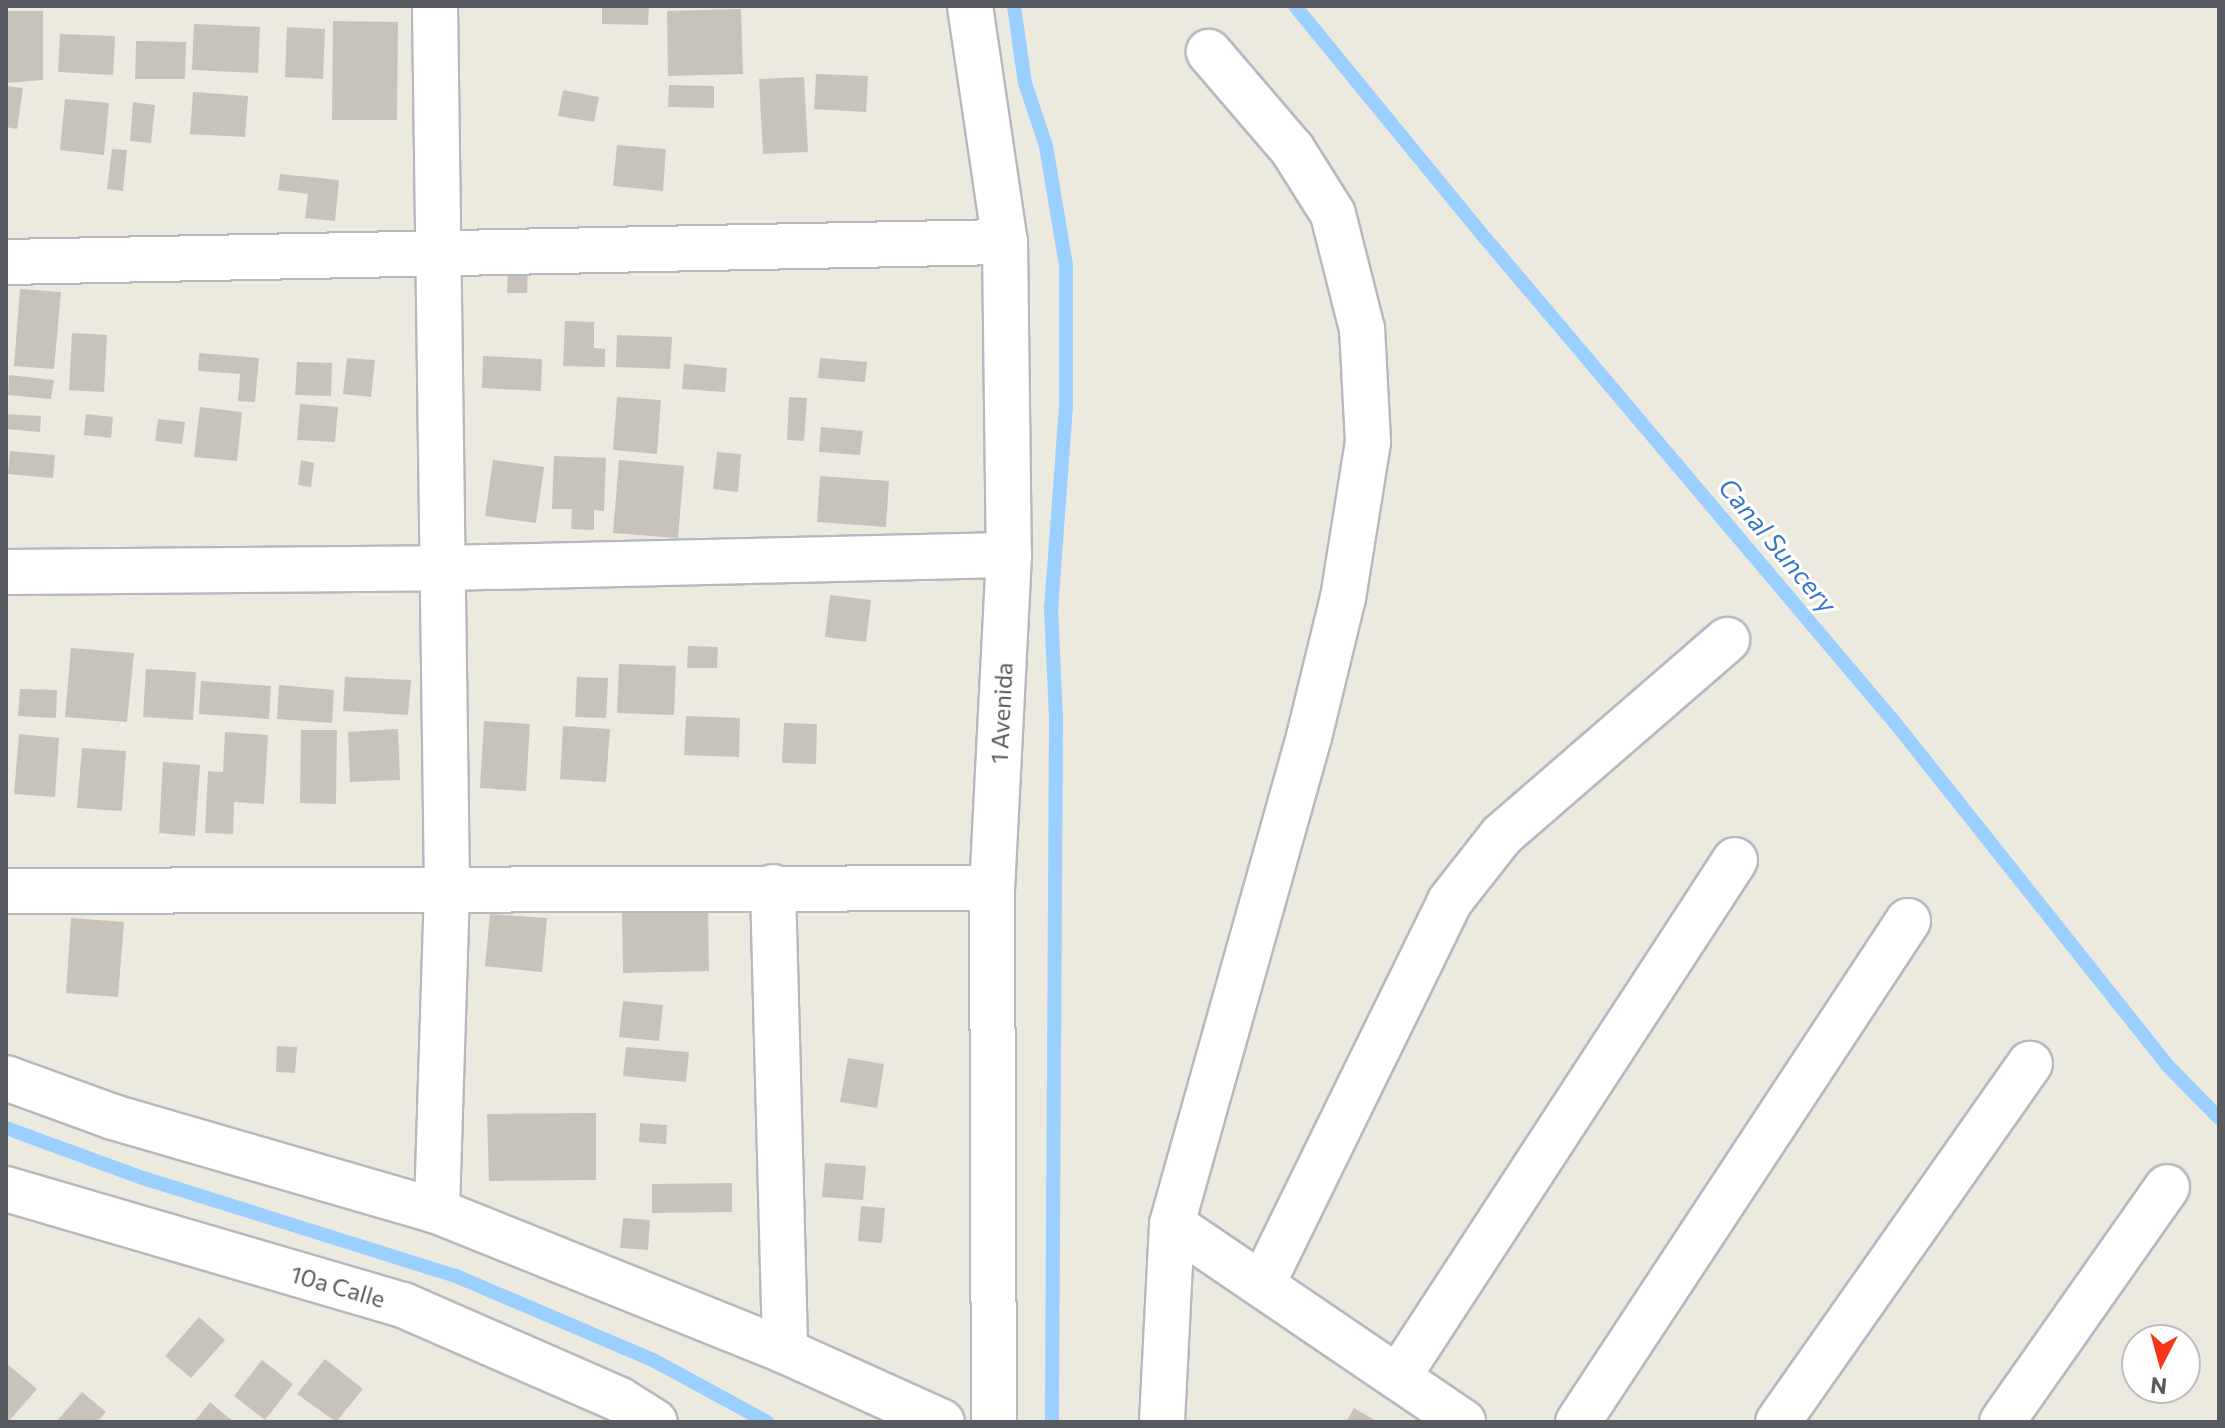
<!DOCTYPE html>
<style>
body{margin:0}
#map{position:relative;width:2225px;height:1428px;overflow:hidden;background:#eceade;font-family:Commissioner,sans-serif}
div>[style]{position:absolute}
.stream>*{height:14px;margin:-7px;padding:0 7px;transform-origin:7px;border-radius:7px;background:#9bcfff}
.building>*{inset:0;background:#c7c3bb}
.roads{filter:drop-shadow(2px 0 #b6b9bf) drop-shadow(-2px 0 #b6b9bf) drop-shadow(0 2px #b6b9bf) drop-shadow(0 -2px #b6b9bf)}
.minor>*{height:44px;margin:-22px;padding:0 22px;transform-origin:22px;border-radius:22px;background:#fff}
span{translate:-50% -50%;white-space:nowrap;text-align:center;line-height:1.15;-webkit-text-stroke:6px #fff;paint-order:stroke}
.street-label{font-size:24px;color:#575b61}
.water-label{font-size:26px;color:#3677ca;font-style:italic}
.frame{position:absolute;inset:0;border:8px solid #575b61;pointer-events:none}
.north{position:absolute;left:2121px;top:1324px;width:80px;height:80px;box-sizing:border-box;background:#fff;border:2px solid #bcbdc0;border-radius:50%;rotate:186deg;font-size:22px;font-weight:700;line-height:32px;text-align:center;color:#575b61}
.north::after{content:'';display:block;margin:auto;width:28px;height:36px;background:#f5361b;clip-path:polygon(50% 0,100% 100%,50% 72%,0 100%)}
</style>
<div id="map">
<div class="stream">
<div style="left:1014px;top:6px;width:78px;rotate:81.9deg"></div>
<div style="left:1025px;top:83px;width:66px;rotate:71.6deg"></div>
<div style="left:1046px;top:146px;width:122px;rotate:80.5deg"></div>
<div style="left:1066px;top:266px;width:140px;rotate:90deg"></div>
<div style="left:1066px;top:406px;width:203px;rotate:94.2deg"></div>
<div style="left:1051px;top:608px;width:110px;rotate:87.4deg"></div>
<div style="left:1056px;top:718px;width:704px;rotate:90.33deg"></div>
<div style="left:1295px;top:6px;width:301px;rotate:50.7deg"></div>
<div style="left:1486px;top:239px;width:635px;rotate:49.79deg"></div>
<div style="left:1896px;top:724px;width:437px;rotate:51.5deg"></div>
<div style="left:2168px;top:1066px;width:73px;rotate:45.6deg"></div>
<div style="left:6px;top:1128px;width:146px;rotate:20.1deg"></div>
<div style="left:143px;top:1178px;width:328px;rotate:17.4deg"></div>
<div style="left:456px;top:1276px;width:214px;rotate:23.1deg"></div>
<div style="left:653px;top:1360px;width:130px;rotate:28.5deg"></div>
</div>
<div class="building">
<div style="clip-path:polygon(602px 6px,649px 6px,648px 25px,602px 24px)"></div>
<div style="clip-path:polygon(741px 9px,743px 74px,668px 76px,667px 11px)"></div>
<div style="clip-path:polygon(8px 11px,43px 11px,43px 80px,6px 83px)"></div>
<div style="clip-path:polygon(333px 21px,398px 22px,397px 120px,332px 120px)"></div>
<div style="clip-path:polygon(194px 24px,260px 27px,258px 73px,192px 70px)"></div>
<div style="clip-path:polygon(287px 27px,325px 29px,323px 79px,285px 77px)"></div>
<div style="clip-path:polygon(60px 34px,115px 36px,113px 75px,58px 72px)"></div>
<div style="clip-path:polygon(136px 41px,186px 42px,185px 79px,135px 79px)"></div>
<div style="clip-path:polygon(816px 74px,868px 76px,866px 112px,814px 109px)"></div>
<div style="clip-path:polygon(804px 77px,808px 152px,763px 154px,759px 79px)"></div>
<div style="clip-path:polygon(669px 85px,714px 86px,714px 108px,668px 107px)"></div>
<div style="clip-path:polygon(6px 86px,23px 88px,17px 129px,6px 127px)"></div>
<div style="clip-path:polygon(563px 90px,599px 97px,594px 122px,558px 116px)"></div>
<div style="clip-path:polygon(193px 92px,248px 96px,245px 137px,190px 134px)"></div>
<div style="clip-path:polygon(65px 99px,109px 103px,104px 155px,60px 150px)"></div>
<div style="clip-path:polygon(133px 102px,155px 105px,151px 143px,130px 141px)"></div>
<div style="clip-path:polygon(617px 145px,666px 149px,663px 191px,613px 186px)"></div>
<div style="clip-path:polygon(112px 149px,127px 150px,123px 191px,107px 189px)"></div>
<div style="clip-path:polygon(280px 174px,339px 180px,335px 221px,305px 218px,308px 194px,278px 190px)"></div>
<div style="clip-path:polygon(508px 266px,528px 267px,527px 293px,507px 293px)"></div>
<div style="clip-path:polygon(20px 289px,61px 292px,54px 369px,14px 366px)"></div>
<div style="clip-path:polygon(565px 321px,594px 322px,594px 348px,605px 349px,605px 367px,563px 366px)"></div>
<div style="clip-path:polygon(72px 333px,107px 335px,104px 392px,69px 390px)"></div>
<div style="clip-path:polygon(617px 335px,672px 337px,670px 369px,616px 367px)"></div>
<div style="clip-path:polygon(199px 353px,259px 358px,255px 402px,238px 401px,240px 374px,198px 371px)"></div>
<div style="clip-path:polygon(483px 356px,542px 359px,541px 391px,482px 388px)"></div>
<div style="clip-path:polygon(347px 358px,375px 360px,371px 397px,343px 394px)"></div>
<div style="clip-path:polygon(820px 358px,867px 362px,865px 382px,818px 378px)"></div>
<div style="clip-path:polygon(297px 362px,332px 363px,331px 396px,295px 395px)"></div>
<div style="clip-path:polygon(684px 364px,727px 368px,725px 392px,682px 389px)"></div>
<div style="clip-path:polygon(9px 375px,54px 380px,51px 399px,8px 395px)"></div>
<div style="clip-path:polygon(617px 397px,661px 400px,657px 454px,613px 450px)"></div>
<div style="clip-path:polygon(789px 397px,807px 398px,804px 441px,787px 440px)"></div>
<div style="clip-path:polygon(300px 404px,338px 407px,335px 442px,297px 440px)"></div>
<div style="clip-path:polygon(200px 407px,242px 412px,237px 461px,194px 457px)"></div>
<div style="clip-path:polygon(7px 414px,41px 416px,40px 432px,6px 429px)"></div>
<div style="clip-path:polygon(86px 414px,113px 417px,111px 438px,84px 435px)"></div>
<div style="clip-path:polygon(158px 419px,185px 422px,182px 444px,155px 441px)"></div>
<div style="clip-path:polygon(821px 427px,863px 431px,860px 455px,819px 452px)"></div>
<div style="clip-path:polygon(10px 451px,55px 455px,53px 478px,8px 474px)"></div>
<div style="clip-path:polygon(717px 452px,741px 454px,738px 492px,713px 489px)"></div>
<div style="clip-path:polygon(554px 456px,606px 458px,604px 511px,594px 510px,594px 530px,571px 529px,572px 509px,552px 509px)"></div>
<div style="clip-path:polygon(301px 460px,314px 463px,311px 487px,298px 485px)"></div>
<div style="clip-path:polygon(493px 460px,544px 467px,536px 523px,485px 516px)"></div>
<div style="clip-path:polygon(619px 460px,684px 466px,678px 538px,613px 533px)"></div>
<div style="clip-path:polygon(820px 476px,889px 481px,886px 527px,817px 522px)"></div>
<div style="clip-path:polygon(830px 595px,871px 600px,866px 642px,825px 637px)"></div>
<div style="clip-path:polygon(688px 646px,718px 647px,717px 668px,687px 668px)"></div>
<div style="clip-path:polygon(71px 648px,134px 653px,127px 722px,65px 717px)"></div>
<div style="clip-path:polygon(619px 664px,676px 666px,674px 715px,617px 713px)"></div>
<div style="clip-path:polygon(146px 669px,196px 672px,193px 720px,143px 717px)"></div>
<div style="clip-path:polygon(345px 677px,411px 680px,408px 715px,343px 711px)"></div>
<div style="clip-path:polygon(577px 677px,608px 678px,606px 718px,575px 717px)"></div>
<div style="clip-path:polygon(201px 681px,271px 686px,269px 719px,199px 714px)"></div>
<div style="clip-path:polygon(279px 685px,334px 690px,332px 723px,277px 719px)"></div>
<div style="clip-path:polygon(20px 689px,57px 690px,56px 718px,18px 716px)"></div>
<div style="clip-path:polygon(686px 716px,740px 718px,739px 757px,684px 755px)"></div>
<div style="clip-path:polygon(484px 721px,530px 724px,526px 791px,480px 788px)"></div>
<div style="clip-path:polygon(784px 723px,817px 724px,816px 764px,782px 763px)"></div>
<div style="clip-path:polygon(563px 726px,610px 729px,606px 782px,560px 779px)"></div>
<div style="clip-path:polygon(398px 729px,400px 780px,350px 782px,348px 732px)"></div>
<div style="clip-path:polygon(301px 730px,337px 730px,336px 804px,300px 803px)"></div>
<div style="clip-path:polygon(225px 732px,268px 735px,264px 804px,234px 802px,233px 834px,205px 833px,208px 771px,223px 772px)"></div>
<div style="clip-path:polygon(19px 734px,59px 738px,55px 797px,14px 794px)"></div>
<div style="clip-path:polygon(82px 748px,126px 751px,122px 811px,77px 808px)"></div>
<div style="clip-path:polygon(163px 762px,200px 765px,195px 836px,159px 833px)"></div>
<div style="clip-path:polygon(708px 905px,709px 971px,623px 973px,622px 907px)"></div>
<div style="clip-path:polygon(490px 914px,547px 918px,542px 972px,485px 966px)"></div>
<div style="clip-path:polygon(71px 918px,124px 922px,118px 997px,66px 993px)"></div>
<div style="clip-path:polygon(623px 1001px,663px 1005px,659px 1041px,619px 1037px)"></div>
<div style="clip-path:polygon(277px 1046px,297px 1047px,295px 1073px,276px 1072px)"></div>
<div style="clip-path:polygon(626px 1047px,689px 1052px,686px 1082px,623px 1076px)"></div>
<div style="clip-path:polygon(848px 1058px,884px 1064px,877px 1108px,840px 1102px)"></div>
<div style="clip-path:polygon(596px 1113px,596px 1180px,489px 1181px,487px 1114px)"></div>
<div style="clip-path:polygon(640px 1123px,667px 1125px,666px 1144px,639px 1142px)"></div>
<div style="clip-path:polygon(825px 1163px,866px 1166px,863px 1200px,822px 1197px)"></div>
<div style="clip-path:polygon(732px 1183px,732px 1212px,652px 1213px,652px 1184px)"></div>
<div style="clip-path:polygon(861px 1206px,885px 1208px,882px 1243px,858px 1241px)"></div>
<div style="clip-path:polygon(623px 1218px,650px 1220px,648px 1250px,620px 1248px)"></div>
<div style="clip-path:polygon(199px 1317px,225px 1340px,191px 1378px,165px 1356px)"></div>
<div style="clip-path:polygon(325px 1359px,363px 1389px,336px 1422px,297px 1394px)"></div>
<div style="clip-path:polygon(262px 1360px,293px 1384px,265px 1420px,234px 1396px)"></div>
<div style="clip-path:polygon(6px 1363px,37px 1389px,8px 1422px,6px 1422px)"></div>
<div style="clip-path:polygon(82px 1392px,106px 1412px,97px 1422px,56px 1422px)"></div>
<div style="clip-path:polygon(210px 1402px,218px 1409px,234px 1422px,194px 1422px)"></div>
<div style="clip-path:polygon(1354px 1408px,1378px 1422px,1346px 1422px)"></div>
</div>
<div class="roads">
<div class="minor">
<div style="left:435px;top:6px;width:883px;rotate:89.22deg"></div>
<div style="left:447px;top:889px;width:322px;rotate:91.8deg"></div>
<div style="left:970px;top:6px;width:239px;rotate:81.6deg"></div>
<div style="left:1005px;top:242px;width:313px;rotate:89.3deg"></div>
<div style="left:1009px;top:555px;width:333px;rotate:92.9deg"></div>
<div style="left:992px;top:888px;width:534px;rotate:89.79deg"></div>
<div style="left:6px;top:262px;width:999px;rotate:-1.15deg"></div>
<div style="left:6px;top:572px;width:439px;rotate:-0.5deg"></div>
<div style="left:445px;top:568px;width:564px;rotate:-1.32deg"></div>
<div style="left:773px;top:887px;width:464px;rotate:88.5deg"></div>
<div style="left:6px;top:891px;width:986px;rotate:-0.17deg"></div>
<div style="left:6px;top:1078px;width:114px;rotate:20deg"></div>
<div style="left:113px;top:1117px;width:337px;rotate:16.2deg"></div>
<div style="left:437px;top:1211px;width:375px;rotate:21.9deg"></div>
<div style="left:785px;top:1351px;width:172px;rotate:24.3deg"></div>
<div style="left:6px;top:1189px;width:414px;rotate:16.3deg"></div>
<div style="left:403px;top:1305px;width:237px;rotate:23.6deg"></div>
<div style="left:620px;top:1400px;width:41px;rotate:32.2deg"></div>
<div style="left:1172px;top:1224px;width:352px;rotate:34.2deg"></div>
<div style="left:1262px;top:1285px;width:428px;rotate:-63.9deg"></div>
<div style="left:1450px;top:901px;width:84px;rotate:-51.8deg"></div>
<div style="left:1502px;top:835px;width:298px;rotate:-40.9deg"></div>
<div style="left:1398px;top:1377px;width:617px;rotate:-56.9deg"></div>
<div style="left:1162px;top:1422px;width:198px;rotate:-87.1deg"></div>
<div style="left:1172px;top:1224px;width:506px;rotate:-74.29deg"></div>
<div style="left:1309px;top:737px;width:143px;rotate:-76.3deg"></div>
<div style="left:1343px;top:598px;width:158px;rotate:-80.9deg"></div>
<div style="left:1368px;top:442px;width:113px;rotate:-93deg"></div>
<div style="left:1362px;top:329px;width:119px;rotate:-104.2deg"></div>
<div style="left:1333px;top:214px;width:77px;rotate:-122.2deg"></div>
<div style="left:1292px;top:149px;width:128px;rotate:-130.6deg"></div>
<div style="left:1578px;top:1422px;width:600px;rotate:-56.63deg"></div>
<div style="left:1778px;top:1422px;width:438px;rotate:-54.9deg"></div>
<div style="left:2002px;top:1422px;width:287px;rotate:-54.9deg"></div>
</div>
</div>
<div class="street-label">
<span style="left:1001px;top:713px;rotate:-87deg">1 Avenida</span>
<span style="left:338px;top:1286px;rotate:16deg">10a Calle</span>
</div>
<div class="water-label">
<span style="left:1778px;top:545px;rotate:50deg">Canal Suncery</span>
</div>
<div class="frame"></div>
<div class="north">N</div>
</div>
